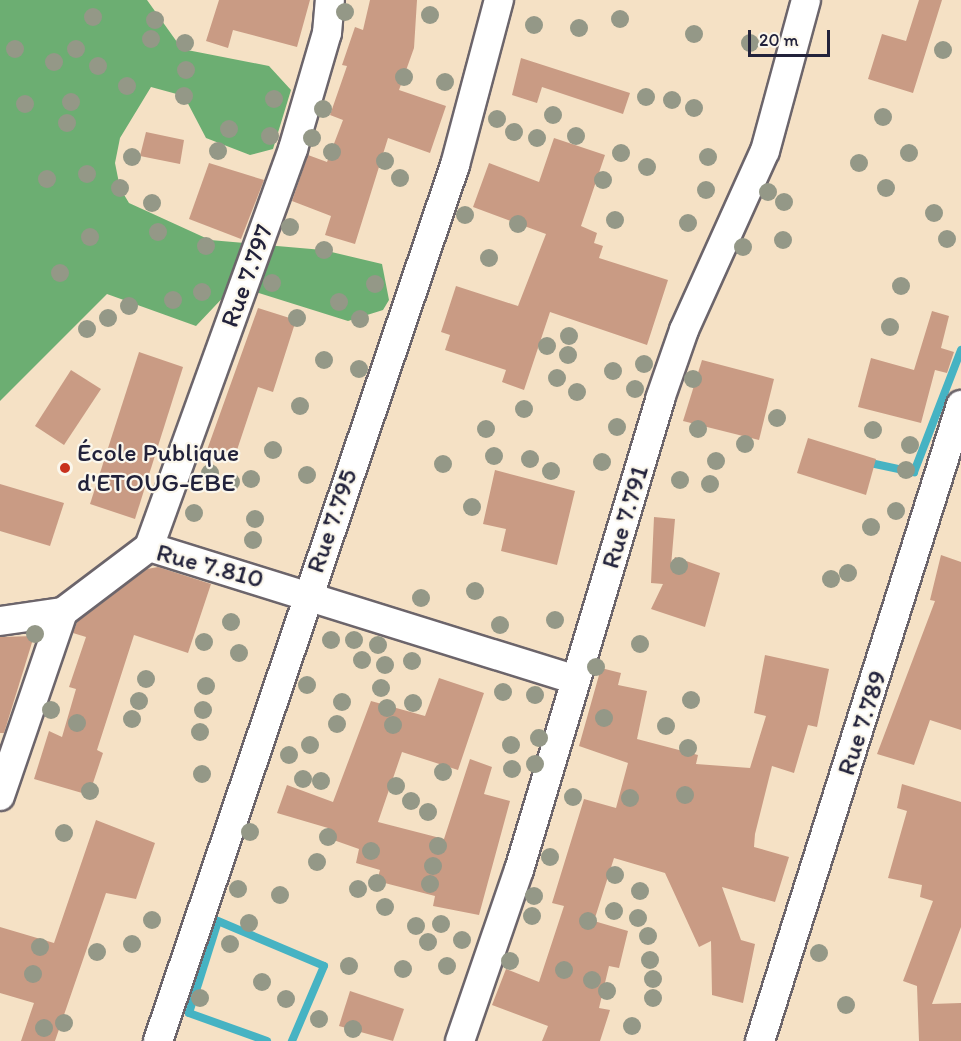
<!DOCTYPE html>
<meta charset="utf-8">
<style>
body{margin:0}
#map{position:relative;width:961px;height:1041px;overflow:hidden;background:#f5e1c5;font-family:Itim,sans-serif}
div>[style]{position:absolute}
.forest>*{inset:0;background:#6cae72}
.stream>*{height:8px;margin:-4px;padding:0 4px;transform-origin:4px;border-radius:4px;background:#46b3c3}
.building>*{inset:0;background:#c99b84}
.roads{filter:drop-shadow(2px 0 #6c656b) drop-shadow(-2px 0 #6c656b) drop-shadow(0 2px #6c656b) drop-shadow(0 -2px #6c656b)}
.street>*{height:28px;margin:-14px;padding:0 14px;transform-origin:14px;border-radius:14px;background:#fff}
.trees>*{width:18px;height:18px;margin:-9px;border-radius:50%;background:#949887}
.dots>*{width:16px;height:16px;translate:-50% -50%;box-sizing:border-box;border:3px solid #fbf7ec;border-radius:50%}
span{translate:-50% -50%;white-space:nowrap;text-align:center;line-height:1.15;-webkit-text-stroke:4.5px #fbf7ec;paint-order:stroke}
.street-label{font-size:26px;color:#22223b}
.poi-label{font-size:26px;color:#22223b}
.left{translate:0 -50%;text-align:left}
.scale{position:absolute;left:748px;top:30px;width:82px;height:27px;box-sizing:border-box;border:3px solid #22223b;border-top:0;padding-left:8px;font-size:18px;line-height:21px;white-space:nowrap;color:#22223b;-webkit-text-stroke:4px #fbf7ec;paint-order:stroke}
</style>
<div id="map">
<div class="forest">
<div style="clip-path:polygon(0 0,147px 0,182px 49px,269px 66px,291px 90px,273px 149px,250px 155px,206px 138px,184px 96px,151px 87px,120px 138px,115px 163px,120px 188px,129px 203px,210px 240px,323px 250px,382px 264px,389px 300px,383px 310px,348px 321px,243px 288px,231px 289px,196px 326px,107px 294px,0 401px)"></div>
</div>
<div class="stream">
<div style="left:875px;top:464px;width:40px;rotate:12deg"></div>
<div style="left:914px;top:472px;width:131px;rotate:-68.9deg"></div>
<div style="left:267px;top:1041px;width:83px;rotate:-160.3deg"></div>
<div style="left:189px;top:1013px;width:96px;rotate:-72.5deg"></div>
<div style="left:218px;top:921px;width:115px;rotate:23deg"></div>
<div style="left:324px;top:966px;width:82px;rotate:113.1deg"></div>
</div>
<div class="building">
<div style="clip-path:polygon(219px 0,310px 0,297px 47px,233px 30px,228px 48px,206px 41px)"></div>
<div style="clip-path:polygon(370px 0,417px 0,414px 48px,399px 90px,446px 106px,430px 153px,388px 138px,355px 244px,325px 235px,331px 216px,292px 201px,308px 155px,327px 162px,343px 120px,330px 115px,347px 66px,342px 65px,355px 27px,363px 30px)"></div>
<div style="clip-path:polygon(919px 0,942px 0,913px 93px,868px 79px,882px 34px,906px 41px)"></div>
<div style="clip-path:polygon(521px 58px,630px 93px,623px 114px,542px 87px,537px 103px,512px 95px)"></div>
<div style="clip-path:polygon(146px 132px,184px 140px,180px 164px,140px 156px)"></div>
<div style="clip-path:polygon(554px 138px,605px 155px,581px 226px,597px 233px,594px 243px,603px 246px,599px 258px,668px 280px,647px 345px,550px 312px,524px 390px,502px 382px,506px 370px,445px 350px,450px 335px,441px 332px,456px 286px,518px 306px,546px 234px,473px 207px,489px 163px,539px 182px)"></div>
<div style="clip-path:polygon(209px 163px,264px 180px,241px 239px,189px 219px)"></div>
<div style="clip-path:polygon(258px 308px,296px 320px,273px 392px,258px 387px,234px 459px,207px 450px)"></div>
<div style="clip-path:polygon(932px 311px,949px 316px,941px 348px,954px 352px,947px 373px,935px 370px,921px 423px,858px 407px,871px 358px,914px 370px)"></div>
<div style="clip-path:polygon(139px 352px,183px 367px,135px 519px,90px 504px)"></div>
<div style="clip-path:polygon(702px 360px,774px 379px,759px 440px,683px 421px)"></div>
<div style="clip-path:polygon(71px 370px,101px 389px,64px 445px,35px 426px)"></div>
<div style="clip-path:polygon(808px 438px,876px 459px,866px 495px,797px 473px)"></div>
<div style="clip-path:polygon(495px 470px,575px 491px,557px 565px,501px 551px,506px 529px,483px 524px)"></div>
<div style="clip-path:polygon(0 484px,64px 503px,50px 546px,0 531px)"></div>
<div style="clip-path:polygon(654px 517px,675px 519px,671px 566px,675px 557px,720px 573px,705px 627px,651px 609px,663px 584px,651px 583px)"></div>
<div style="clip-path:polygon(941px 555px,961px 562px,961px 730px,930px 720px,914px 765px,877px 754px,935px 601px,930px 600px)"></div>
<div style="clip-path:polygon(158px 567px,211px 584px,188px 653px,134px 635px,97px 750px,103px 753px,89px 795px,34px 779px,49px 731px,62px 737px,76px 689px,69px 687px,86px 637px,73px 633px,77px 622px,147px 569px)"></div>
<div style="clip-path:polygon(34px 636px,4px 733px,0 733px,0 637px)"></div>
<div style="clip-path:polygon(765px 655px,829px 669px,817px 727px,808px 725px,794px 773px,772px 766px,755px 834px,754px 847px,789px 857px,775px 902px,722px 887px,741px 940px,755px 944px,743px 1003px,712px 995px,711px 941px,699px 947px,665px 873px,614px 858px,594px 921px,628px 931px,619px 968px,609px 966px,599px 1008px,610px 1010px,600px 1041px,542px 1041px,548px 1026px,492px 1005px,506px 969px,539px 982px,564px 906px,552px 903px,584px 799px,616px 808px,628px 763px,579px 746px,601px 668px,621px 673px,618px 685px,647px 691px,637px 739px,698px 755px,696px 764px,750px 768px,766px 716px,754px 713px)"></div>
<div style="clip-path:polygon(439px 678px,484px 693px,458px 770px,402px 752px,378px 822px,444px 839px,470px 759px,492px 767px,484px 794px,510px 801px,479px 915px,433px 906px,435px 896px,377px 881px,380px 870px,356px 863px,359px 849px,325px 837px,328px 828px,277px 813px,287px 785px,333px 802px,371px 701px,425px 716px)"></div>
<div style="clip-path:polygon(902px 784px,961px 802px,961px 927px,932px 1004px,961px 1003px,961px 1041px,919px 1041px,917px 986px,903px 981px,933px 901px,920px 897px,922px 885px,888px 878px,907px 811px,897px 808px)"></div>
<div style="clip-path:polygon(96px 820px,155px 843px,136px 899px,106px 893px,55px 1041px,21px 1041px,34px 1003px,0 993px,0 927px,54px 943px)"></div>
<div style="clip-path:polygon(350px 991px,404px 1009px,393px 1041px,339px 1026px)"></div>
</div>
<div class="roads">
<div class="street">
<div style="left:149px;top:547px;width:423px;rotate:-70.1deg"></div>
<div style="left:293px;top:149px;width:121px;rotate:-73.7deg"></div>
<div style="left:327px;top:33px;width:33px;rotate:-85deg"></div>
<div style="left:0;top:621px;width:64px;rotate:-8.1deg"></div>
<div style="left:63px;top:612px;width:108px;rotate:-37.1deg"></div>
<div style="left:149px;top:547px;width:443px;rotate:17.3deg"></div>
<div style="left:0;top:796px;width:194px;rotate:-71.1deg"></div>
<div style="left:158px;top:1041px;width:925px;rotate:-71.27deg"></div>
<div style="left:455px;top:165px;width:171px;rotate:-75.1deg"></div>
<div style="left:460px;top:1041px;width:181px;rotate:-71deg"></div>
<div style="left:519px;top:870px;width:492px;rotate:-73.3deg"></div>
<div style="left:660px;top:399px;width:73px;rotate:-70.8deg"></div>
<div style="left:684px;top:330px;width:196px;rotate:-65.7deg"></div>
<div style="left:765px;top:151px;width:156px;rotate:-74.8deg"></div>
<div style="left:760px;top:1041px;width:667px;rotate:-72.46deg"></div>
</div>
</div>
<div class="trees">
<div style="left:345px;top:12px"></div>
<div style="left:430px;top:15px"></div>
<div style="left:93px;top:17px"></div>
<div style="left:620px;top:19px"></div>
<div style="left:155px;top:20px"></div>
<div style="left:534px;top:25px"></div>
<div style="left:579px;top:28px"></div>
<div style="left:694px;top:34px"></div>
<div style="left:151px;top:39px"></div>
<div style="left:185px;top:43px"></div>
<div style="left:750px;top:43px"></div>
<div style="left:15px;top:49px"></div>
<div style="left:76px;top:49px"></div>
<div style="left:943px;top:50px"></div>
<div style="left:54px;top:62px"></div>
<div style="left:98px;top:66px"></div>
<div style="left:186px;top:70px"></div>
<div style="left:404px;top:77px"></div>
<div style="left:445px;top:82px"></div>
<div style="left:127px;top:86px"></div>
<div style="left:184px;top:96px"></div>
<div style="left:646px;top:97px"></div>
<div style="left:274px;top:99px"></div>
<div style="left:672px;top:100px"></div>
<div style="left:71px;top:102px"></div>
<div style="left:25px;top:104px"></div>
<div style="left:694px;top:108px"></div>
<div style="left:323px;top:109px"></div>
<div style="left:553px;top:115px"></div>
<div style="left:883px;top:117px"></div>
<div style="left:497px;top:119px"></div>
<div style="left:67px;top:123px"></div>
<div style="left:229px;top:129px"></div>
<div style="left:514px;top:132px"></div>
<div style="left:270px;top:136px"></div>
<div style="left:576px;top:136px"></div>
<div style="left:312px;top:138px"></div>
<div style="left:537px;top:138px"></div>
<div style="left:218px;top:151px"></div>
<div style="left:332px;top:152px"></div>
<div style="left:621px;top:153px"></div>
<div style="left:909px;top:153px"></div>
<div style="left:132px;top:157px"></div>
<div style="left:708px;top:157px"></div>
<div style="left:385px;top:161px"></div>
<div style="left:859px;top:163px"></div>
<div style="left:647px;top:167px"></div>
<div style="left:87px;top:174px"></div>
<div style="left:400px;top:178px"></div>
<div style="left:47px;top:179px"></div>
<div style="left:603px;top:180px"></div>
<div style="left:120px;top:188px"></div>
<div style="left:886px;top:188px"></div>
<div style="left:706px;top:190px"></div>
<div style="left:768px;top:192px"></div>
<div style="left:784px;top:202px"></div>
<div style="left:152px;top:203px"></div>
<div style="left:934px;top:213px"></div>
<div style="left:465px;top:215px"></div>
<div style="left:615px;top:220px"></div>
<div style="left:688px;top:223px"></div>
<div style="left:518px;top:224px"></div>
<div style="left:290px;top:227px"></div>
<div style="left:158px;top:232px"></div>
<div style="left:90px;top:237px"></div>
<div style="left:947px;top:239px"></div>
<div style="left:783px;top:240px"></div>
<div style="left:206px;top:246px"></div>
<div style="left:743px;top:247px"></div>
<div style="left:324px;top:250px"></div>
<div style="left:489px;top:258px"></div>
<div style="left:60px;top:273px"></div>
<div style="left:272px;top:283px"></div>
<div style="left:375px;top:284px"></div>
<div style="left:901px;top:286px"></div>
<div style="left:202px;top:292px"></div>
<div style="left:173px;top:300px"></div>
<div style="left:339px;top:302px"></div>
<div style="left:129px;top:306px"></div>
<div style="left:108px;top:318px"></div>
<div style="left:297px;top:318px"></div>
<div style="left:360px;top:319px"></div>
<div style="left:890px;top:327px"></div>
<div style="left:87px;top:329px"></div>
<div style="left:569px;top:336px"></div>
<div style="left:547px;top:346px"></div>
<div style="left:568px;top:355px"></div>
<div style="left:324px;top:360px"></div>
<div style="left:644px;top:364px"></div>
<div style="left:359px;top:369px"></div>
<div style="left:613px;top:371px"></div>
<div style="left:557px;top:378px"></div>
<div style="left:693px;top:379px"></div>
<div style="left:635px;top:389px"></div>
<div style="left:577px;top:392px"></div>
<div style="left:300px;top:406px"></div>
<div style="left:524px;top:409px"></div>
<div style="left:777px;top:418px"></div>
<div style="left:617px;top:427px"></div>
<div style="left:486px;top:429px"></div>
<div style="left:698px;top:429px"></div>
<div style="left:873px;top:430px"></div>
<div style="left:745px;top:444px"></div>
<div style="left:910px;top:445px"></div>
<div style="left:273px;top:450px"></div>
<div style="left:494px;top:456px"></div>
<div style="left:530px;top:459px"></div>
<div style="left:716px;top:461px"></div>
<div style="left:602px;top:462px"></div>
<div style="left:443px;top:464px"></div>
<div style="left:906px;top:470px"></div>
<div style="left:551px;top:471px"></div>
<div style="left:210px;top:473px"></div>
<div style="left:307px;top:475px"></div>
<div style="left:251px;top:479px"></div>
<div style="left:680px;top:480px"></div>
<div style="left:231px;top:482px"></div>
<div style="left:710px;top:484px"></div>
<div style="left:472px;top:507px"></div>
<div style="left:896px;top:511px"></div>
<div style="left:194px;top:513px"></div>
<div style="left:255px;top:519px"></div>
<div style="left:871px;top:527px"></div>
<div style="left:253px;top:540px"></div>
<div style="left:679px;top:566px"></div>
<div style="left:848px;top:573px"></div>
<div style="left:831px;top:579px"></div>
<div style="left:475px;top:591px"></div>
<div style="left:421px;top:598px"></div>
<div style="left:555px;top:620px"></div>
<div style="left:231px;top:622px"></div>
<div style="left:500px;top:625px"></div>
<div style="left:35px;top:634px"></div>
<div style="left:331px;top:640px"></div>
<div style="left:354px;top:640px"></div>
<div style="left:204px;top:642px"></div>
<div style="left:640px;top:644px"></div>
<div style="left:378px;top:645px"></div>
<div style="left:239px;top:653px"></div>
<div style="left:362px;top:660px"></div>
<div style="left:412px;top:661px"></div>
<div style="left:385px;top:665px"></div>
<div style="left:596px;top:667px"></div>
<div style="left:146px;top:679px"></div>
<div style="left:307px;top:685px"></div>
<div style="left:206px;top:686px"></div>
<div style="left:381px;top:688px"></div>
<div style="left:503px;top:692px"></div>
<div style="left:535px;top:695px"></div>
<div style="left:691px;top:700px"></div>
<div style="left:139px;top:701px"></div>
<div style="left:342px;top:702px"></div>
<div style="left:413px;top:703px"></div>
<div style="left:387px;top:708px"></div>
<div style="left:51px;top:710px"></div>
<div style="left:203px;top:710px"></div>
<div style="left:604px;top:718px"></div>
<div style="left:132px;top:719px"></div>
<div style="left:77px;top:723px"></div>
<div style="left:337px;top:724px"></div>
<div style="left:393px;top:725px"></div>
<div style="left:666px;top:726px"></div>
<div style="left:200px;top:732px"></div>
<div style="left:539px;top:738px"></div>
<div style="left:310px;top:745px"></div>
<div style="left:511px;top:745px"></div>
<div style="left:688px;top:748px"></div>
<div style="left:289px;top:755px"></div>
<div style="left:535px;top:764px"></div>
<div style="left:512px;top:769px"></div>
<div style="left:443px;top:772px"></div>
<div style="left:202px;top:774px"></div>
<div style="left:303px;top:779px"></div>
<div style="left:321px;top:781px"></div>
<div style="left:396px;top:786px"></div>
<div style="left:90px;top:791px"></div>
<div style="left:685px;top:795px"></div>
<div style="left:573px;top:797px"></div>
<div style="left:630px;top:798px"></div>
<div style="left:411px;top:801px"></div>
<div style="left:428px;top:812px"></div>
<div style="left:250px;top:832px"></div>
<div style="left:64px;top:833px"></div>
<div style="left:328px;top:837px"></div>
<div style="left:438px;top:846px"></div>
<div style="left:371px;top:851px"></div>
<div style="left:550px;top:857px"></div>
<div style="left:317px;top:862px"></div>
<div style="left:433px;top:866px"></div>
<div style="left:615px;top:875px"></div>
<div style="left:377px;top:883px"></div>
<div style="left:430px;top:884px"></div>
<div style="left:238px;top:889px"></div>
<div style="left:358px;top:889px"></div>
<div style="left:640px;top:891px"></div>
<div style="left:280px;top:895px"></div>
<div style="left:534px;top:896px"></div>
<div style="left:385px;top:907px"></div>
<div style="left:614px;top:911px"></div>
<div style="left:532px;top:916px"></div>
<div style="left:638px;top:918px"></div>
<div style="left:152px;top:920px"></div>
<div style="left:588px;top:921px"></div>
<div style="left:249px;top:923px"></div>
<div style="left:441px;top:924px"></div>
<div style="left:416px;top:926px"></div>
<div style="left:648px;top:936px"></div>
<div style="left:462px;top:940px"></div>
<div style="left:428px;top:942px"></div>
<div style="left:132px;top:944px"></div>
<div style="left:230px;top:944px"></div>
<div style="left:40px;top:947px"></div>
<div style="left:97px;top:952px"></div>
<div style="left:819px;top:953px"></div>
<div style="left:650px;top:960px"></div>
<div style="left:510px;top:961px"></div>
<div style="left:349px;top:966px"></div>
<div style="left:447px;top:966px"></div>
<div style="left:403px;top:969px"></div>
<div style="left:564px;top:970px"></div>
<div style="left:33px;top:974px"></div>
<div style="left:653px;top:979px"></div>
<div style="left:592px;top:980px"></div>
<div style="left:262px;top:982px"></div>
<div style="left:607px;top:991px"></div>
<div style="left:200px;top:998px"></div>
<div style="left:653px;top:998px"></div>
<div style="left:286px;top:999px"></div>
<div style="left:846px;top:1005px"></div>
<div style="left:319px;top:1019px"></div>
<div style="left:64px;top:1023px"></div>
<div style="left:632px;top:1026px"></div>
<div style="left:44px;top:1028px"></div>
<div style="left:353px;top:1029px"></div>
</div>
<div class="dots">
<div style="left:65px;top:468px;background:#c8321e"></div>
</div>
<div class="street-label">
<span style="left:247px;top:276px;rotate:-70deg">Rue 7.797</span>
<span style="left:625px;top:517px;rotate:-73deg">Rue 7.791</span>
<span style="left:332px;top:521px;rotate:-71deg">Rue 7.795</span>
<span style="left:210px;top:566px;rotate:15deg">Rue 7.810</span>
<span style="left:862px;top:723px;rotate:-72deg">Rue 7.789</span>
</div>
<div class="poi-label">
<span class="left" style="left:77px;top:468px">École Publique<br>d'ETOUG-EBE</span>
</div>
<div class="scale">20 m</div>
</div>
